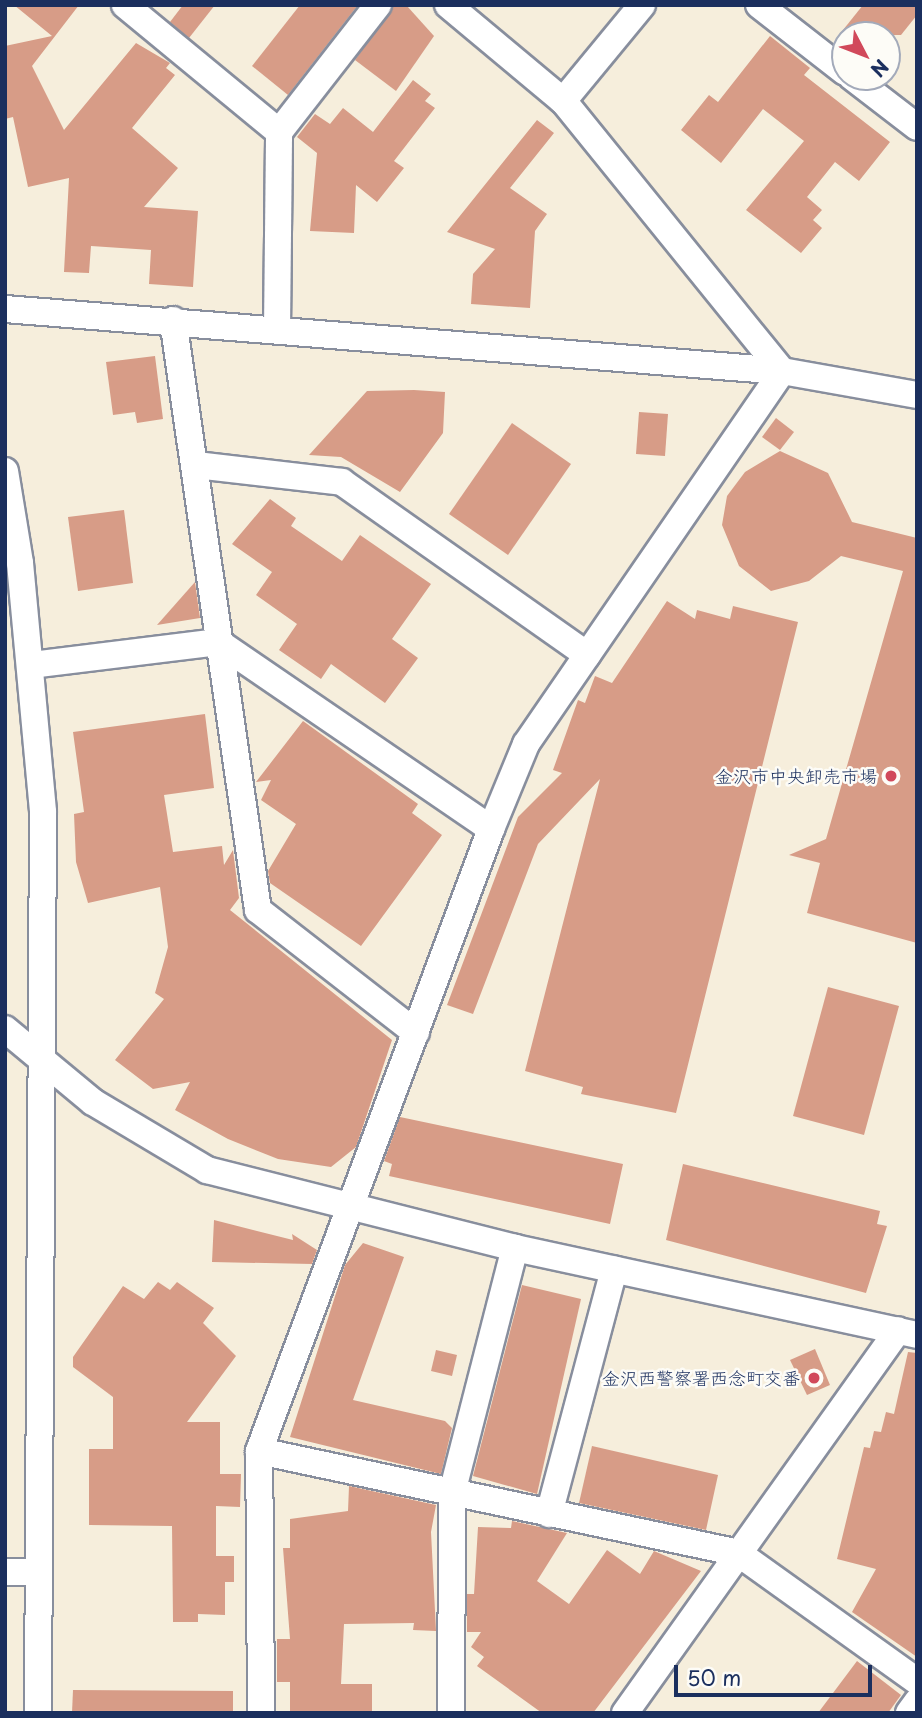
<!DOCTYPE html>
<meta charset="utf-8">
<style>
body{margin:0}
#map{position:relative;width:922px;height:1718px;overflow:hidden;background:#f6eedc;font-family:"Playpen Sans","Klee One",sans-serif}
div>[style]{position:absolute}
.building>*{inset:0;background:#d79c87}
.roads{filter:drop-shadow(2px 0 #888e9d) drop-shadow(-2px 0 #888e9d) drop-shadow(0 2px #888e9d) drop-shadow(0 -2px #888e9d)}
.minor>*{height:26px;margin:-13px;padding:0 13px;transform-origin:13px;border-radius:13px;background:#fff}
.dots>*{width:19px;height:19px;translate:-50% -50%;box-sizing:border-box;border:4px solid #fdfcf7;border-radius:50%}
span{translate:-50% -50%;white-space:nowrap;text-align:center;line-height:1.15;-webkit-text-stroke:5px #fdfcf7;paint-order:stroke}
.poi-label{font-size:18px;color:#1b2f5e}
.right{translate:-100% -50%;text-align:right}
.frame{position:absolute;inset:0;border:7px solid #1b2f5e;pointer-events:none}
.north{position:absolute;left:831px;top:21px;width:70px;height:70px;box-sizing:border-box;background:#fdfcf7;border:2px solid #a3aaba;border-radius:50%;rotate:132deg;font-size:19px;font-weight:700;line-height:28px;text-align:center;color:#1b2f5e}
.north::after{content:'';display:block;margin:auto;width:24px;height:32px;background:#d1495b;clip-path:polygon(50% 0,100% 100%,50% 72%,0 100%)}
.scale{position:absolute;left:674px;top:1665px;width:198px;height:32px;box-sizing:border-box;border:4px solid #1b2f5e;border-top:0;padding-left:9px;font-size:21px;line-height:24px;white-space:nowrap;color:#1b2f5e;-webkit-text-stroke:5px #fdfcf7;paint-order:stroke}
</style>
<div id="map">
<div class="building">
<div style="clip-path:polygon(14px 5px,79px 5px,32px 66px,64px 130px,136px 43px,170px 63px,166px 68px,175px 75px,132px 128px,178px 168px,144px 207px,198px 211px,193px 287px,149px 284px,151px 250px,91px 246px,89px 273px,64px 272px,69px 178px,28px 187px,13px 117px,5px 119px,5px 46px,52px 36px)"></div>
<div style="clip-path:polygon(183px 5px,215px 5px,189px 38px,170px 22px)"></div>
<div style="clip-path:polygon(300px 5px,358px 5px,288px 95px,252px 66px)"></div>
<div style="clip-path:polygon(863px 5px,917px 5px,917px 15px,901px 35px,839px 35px)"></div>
<div style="clip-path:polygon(393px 6px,407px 6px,434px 36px,396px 91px,355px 60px)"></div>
<div style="clip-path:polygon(770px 36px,810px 68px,804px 75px,890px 142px,859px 181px,835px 162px,807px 197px,822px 210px,813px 220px,822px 228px,801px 253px,746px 210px,804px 141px,763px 109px,721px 163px,681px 130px,709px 95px,718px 102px)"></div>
<div style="clip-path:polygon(413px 80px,431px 94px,425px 101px,435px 108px,394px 161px,404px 168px,377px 202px,356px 185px,354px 233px,310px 231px,317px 153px,297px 137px,315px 114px,330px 124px,343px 108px,373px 132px)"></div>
<div style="clip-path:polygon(537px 120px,554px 133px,510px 188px,547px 214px,535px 231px,530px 308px,471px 304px,473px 274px,495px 249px,447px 232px)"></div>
<div style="clip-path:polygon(155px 356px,163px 419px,137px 423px,135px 412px,113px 415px,106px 362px)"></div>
<div style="clip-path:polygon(414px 390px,445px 392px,443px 433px,400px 492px,341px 457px,309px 455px,367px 391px)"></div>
<div style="clip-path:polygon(639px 412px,668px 414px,665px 456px,636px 454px)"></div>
<div style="clip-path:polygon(776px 418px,794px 432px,780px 450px,762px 437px)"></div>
<div style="clip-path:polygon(512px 423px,571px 464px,508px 555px,449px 514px)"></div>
<div style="clip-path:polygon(780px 451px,828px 473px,852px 522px,917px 538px,917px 943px,807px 913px,820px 863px,789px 855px,826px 839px,903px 571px,841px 556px,809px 581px,771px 591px,739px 566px,722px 525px,727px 496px,745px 472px)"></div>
<div style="clip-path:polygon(270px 499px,296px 518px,291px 526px,342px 561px,360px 535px,431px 584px,392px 639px,418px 658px,385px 703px,331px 664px,321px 679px,279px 650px,297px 624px,256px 595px,272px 572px,232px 544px)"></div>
<div style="clip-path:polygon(124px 510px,133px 583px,78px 591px,68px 517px)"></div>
<div style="clip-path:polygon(195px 582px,200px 618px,157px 625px)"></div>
<div style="clip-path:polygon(667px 601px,695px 619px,697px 610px,730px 619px,733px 606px,798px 622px,676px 1113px,581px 1094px,583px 1087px,525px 1071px,600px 779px,538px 844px,473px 1014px,447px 1005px,518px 817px,562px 773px,553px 770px,578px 700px,585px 703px,595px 676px,612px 683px)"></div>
<div style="clip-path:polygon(205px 714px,214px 788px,164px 795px,173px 852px,222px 846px,224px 865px,233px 850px,239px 898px,230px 910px,392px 1040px,356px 1147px,331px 1167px,278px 1159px,228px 1139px,175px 1110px,190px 1082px,153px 1089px,115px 1060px,164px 999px,155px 993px,168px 947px,160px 887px,88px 903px,76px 862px,74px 814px,84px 812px,73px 732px)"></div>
<div style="clip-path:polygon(303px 721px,418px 804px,412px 813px,442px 835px,361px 946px,270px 883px,268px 871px,296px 824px,261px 800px,271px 780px,256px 782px)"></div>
<div style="clip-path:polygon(828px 987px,899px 1006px,864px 1135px,793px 1116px)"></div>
<div style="clip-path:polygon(400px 1117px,623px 1164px,610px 1224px,389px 1176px,392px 1164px,384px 1161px)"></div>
<div style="clip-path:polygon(683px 1164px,880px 1211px,877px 1224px,887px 1226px,866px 1293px,666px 1240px)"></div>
<div style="clip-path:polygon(214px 1220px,293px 1240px,292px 1234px,317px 1250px,312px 1264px,212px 1262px)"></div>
<div style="clip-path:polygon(363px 1243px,404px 1257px,353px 1400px,445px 1421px,452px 1428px,441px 1474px,290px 1437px,345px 1265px)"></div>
<div style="clip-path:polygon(158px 1282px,170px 1290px,177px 1282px,214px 1308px,203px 1323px,236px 1356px,187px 1422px,220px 1422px,220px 1474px,241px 1474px,240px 1507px,216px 1506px,216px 1556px,234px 1556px,234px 1582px,225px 1582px,225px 1615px,198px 1614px,198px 1622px,173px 1622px,172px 1526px,89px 1525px,89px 1449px,113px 1449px,113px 1397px,73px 1367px,73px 1357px,123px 1286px,144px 1299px)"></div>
<div style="clip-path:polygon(522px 1285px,581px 1299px,537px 1494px,473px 1476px)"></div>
<div style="clip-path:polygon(815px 1349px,830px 1385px,807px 1395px,790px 1360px)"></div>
<div style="clip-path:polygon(436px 1350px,457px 1355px,452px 1376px,431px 1371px)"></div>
<div style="clip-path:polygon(908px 1352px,917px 1353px,917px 1657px,852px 1612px,876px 1569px,837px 1559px,864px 1447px,870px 1448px,874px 1431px,881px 1432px,886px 1412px,894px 1414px)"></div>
<div style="clip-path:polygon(592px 1446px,718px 1475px,706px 1530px,579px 1503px)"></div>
<div style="clip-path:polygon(349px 1486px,436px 1505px,431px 1532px,436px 1631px,413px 1630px,414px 1623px,344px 1624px,341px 1684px,372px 1684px,372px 1713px,290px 1713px,290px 1682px,277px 1682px,277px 1639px,290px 1639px,283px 1548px,290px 1548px,290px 1519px,348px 1511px)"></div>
<div style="clip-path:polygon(512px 1521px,567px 1533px,537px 1581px,569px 1604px,607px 1550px,640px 1574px,654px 1551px,701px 1571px,593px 1713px,542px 1713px,477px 1666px,484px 1657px,471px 1647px,481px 1632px,467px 1632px,467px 1594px,474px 1594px,478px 1527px,511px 1528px)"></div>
<div style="clip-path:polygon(857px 1661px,901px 1695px,888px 1713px,818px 1713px)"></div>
<div style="clip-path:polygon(73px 1690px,233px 1691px,233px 1713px,72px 1713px)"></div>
</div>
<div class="roads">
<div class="minor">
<div style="left:125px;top:5px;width:200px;rotate:39.5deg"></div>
<div style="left:759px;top:5px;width:109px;rotate:37.9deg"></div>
<div style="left:852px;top:77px;width:82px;rotate:37.6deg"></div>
<div style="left:563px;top:101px;width:124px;rotate:-50.5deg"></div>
<div style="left:5px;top:309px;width:779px;rotate:4.56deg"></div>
<div style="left:782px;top:371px;width:137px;rotate:10.1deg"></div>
<div style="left:173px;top:320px;width:596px;rotate:81.8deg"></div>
<div style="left:258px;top:910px;width:200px;rotate:37.9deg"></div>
<div style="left:277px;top:330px;width:198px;rotate:-89.4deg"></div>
<div style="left:279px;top:132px;width:161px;rotate:-52.1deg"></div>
<div style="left:196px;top:465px;width:147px;rotate:6.6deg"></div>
<div style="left:342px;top:482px;width:300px;rotate:35.2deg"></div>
<div style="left:5px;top:471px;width:93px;rotate:80.7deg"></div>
<div style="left:20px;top:563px;width:250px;rotate:84.7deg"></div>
<div style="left:43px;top:812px;width:901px;rotate:90.32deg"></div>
<div style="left:31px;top:665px;width:188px;rotate:-7deg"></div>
<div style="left:218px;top:642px;width:331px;rotate:34.4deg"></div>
<div style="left:5px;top:1029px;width:114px;rotate:39.7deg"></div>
<div style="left:93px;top:1102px;width:133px;rotate:30.8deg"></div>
<div style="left:207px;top:1170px;width:318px;rotate:14.2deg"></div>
<div style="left:515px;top:1248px;width:411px;rotate:12.2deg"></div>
<div style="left:259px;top:1451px;width:490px;rotate:12deg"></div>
<div style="left:738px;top:1553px;width:220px;rotate:35.6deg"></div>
<div style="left:549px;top:1514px;width:253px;rotate:-75.1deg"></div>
<div style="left:5px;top:1572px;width:34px"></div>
<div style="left:261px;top:1713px;width:262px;rotate:-90.4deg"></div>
<div style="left:259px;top:1451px;width:664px;rotate:-69.54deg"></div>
<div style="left:491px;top:829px;width:92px;rotate:-67.6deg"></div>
<div style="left:526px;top:744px;width:452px;rotate:-55.5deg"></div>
<div style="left:782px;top:371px;width:348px;rotate:-129deg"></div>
<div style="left:563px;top:101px;width:150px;rotate:-140.1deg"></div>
<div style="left:451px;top:1713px;width:220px;rotate:-89.7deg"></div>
<div style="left:452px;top:1493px;width:253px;rotate:-75.6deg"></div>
<div style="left:625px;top:1713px;width:470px;rotate:-54.5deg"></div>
<div style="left:909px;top:1713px;width:14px;rotate:-54deg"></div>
</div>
</div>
<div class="dots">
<div style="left:891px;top:776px;background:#d1495b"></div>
<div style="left:814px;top:1378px;background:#d1495b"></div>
</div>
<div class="poi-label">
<span class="right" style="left:877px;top:776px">金沢市中央卸売市場</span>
<span class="right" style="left:800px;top:1378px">金沢西警察署西念町交番</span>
</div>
<div class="frame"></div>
<div class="north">N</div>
<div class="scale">50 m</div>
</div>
